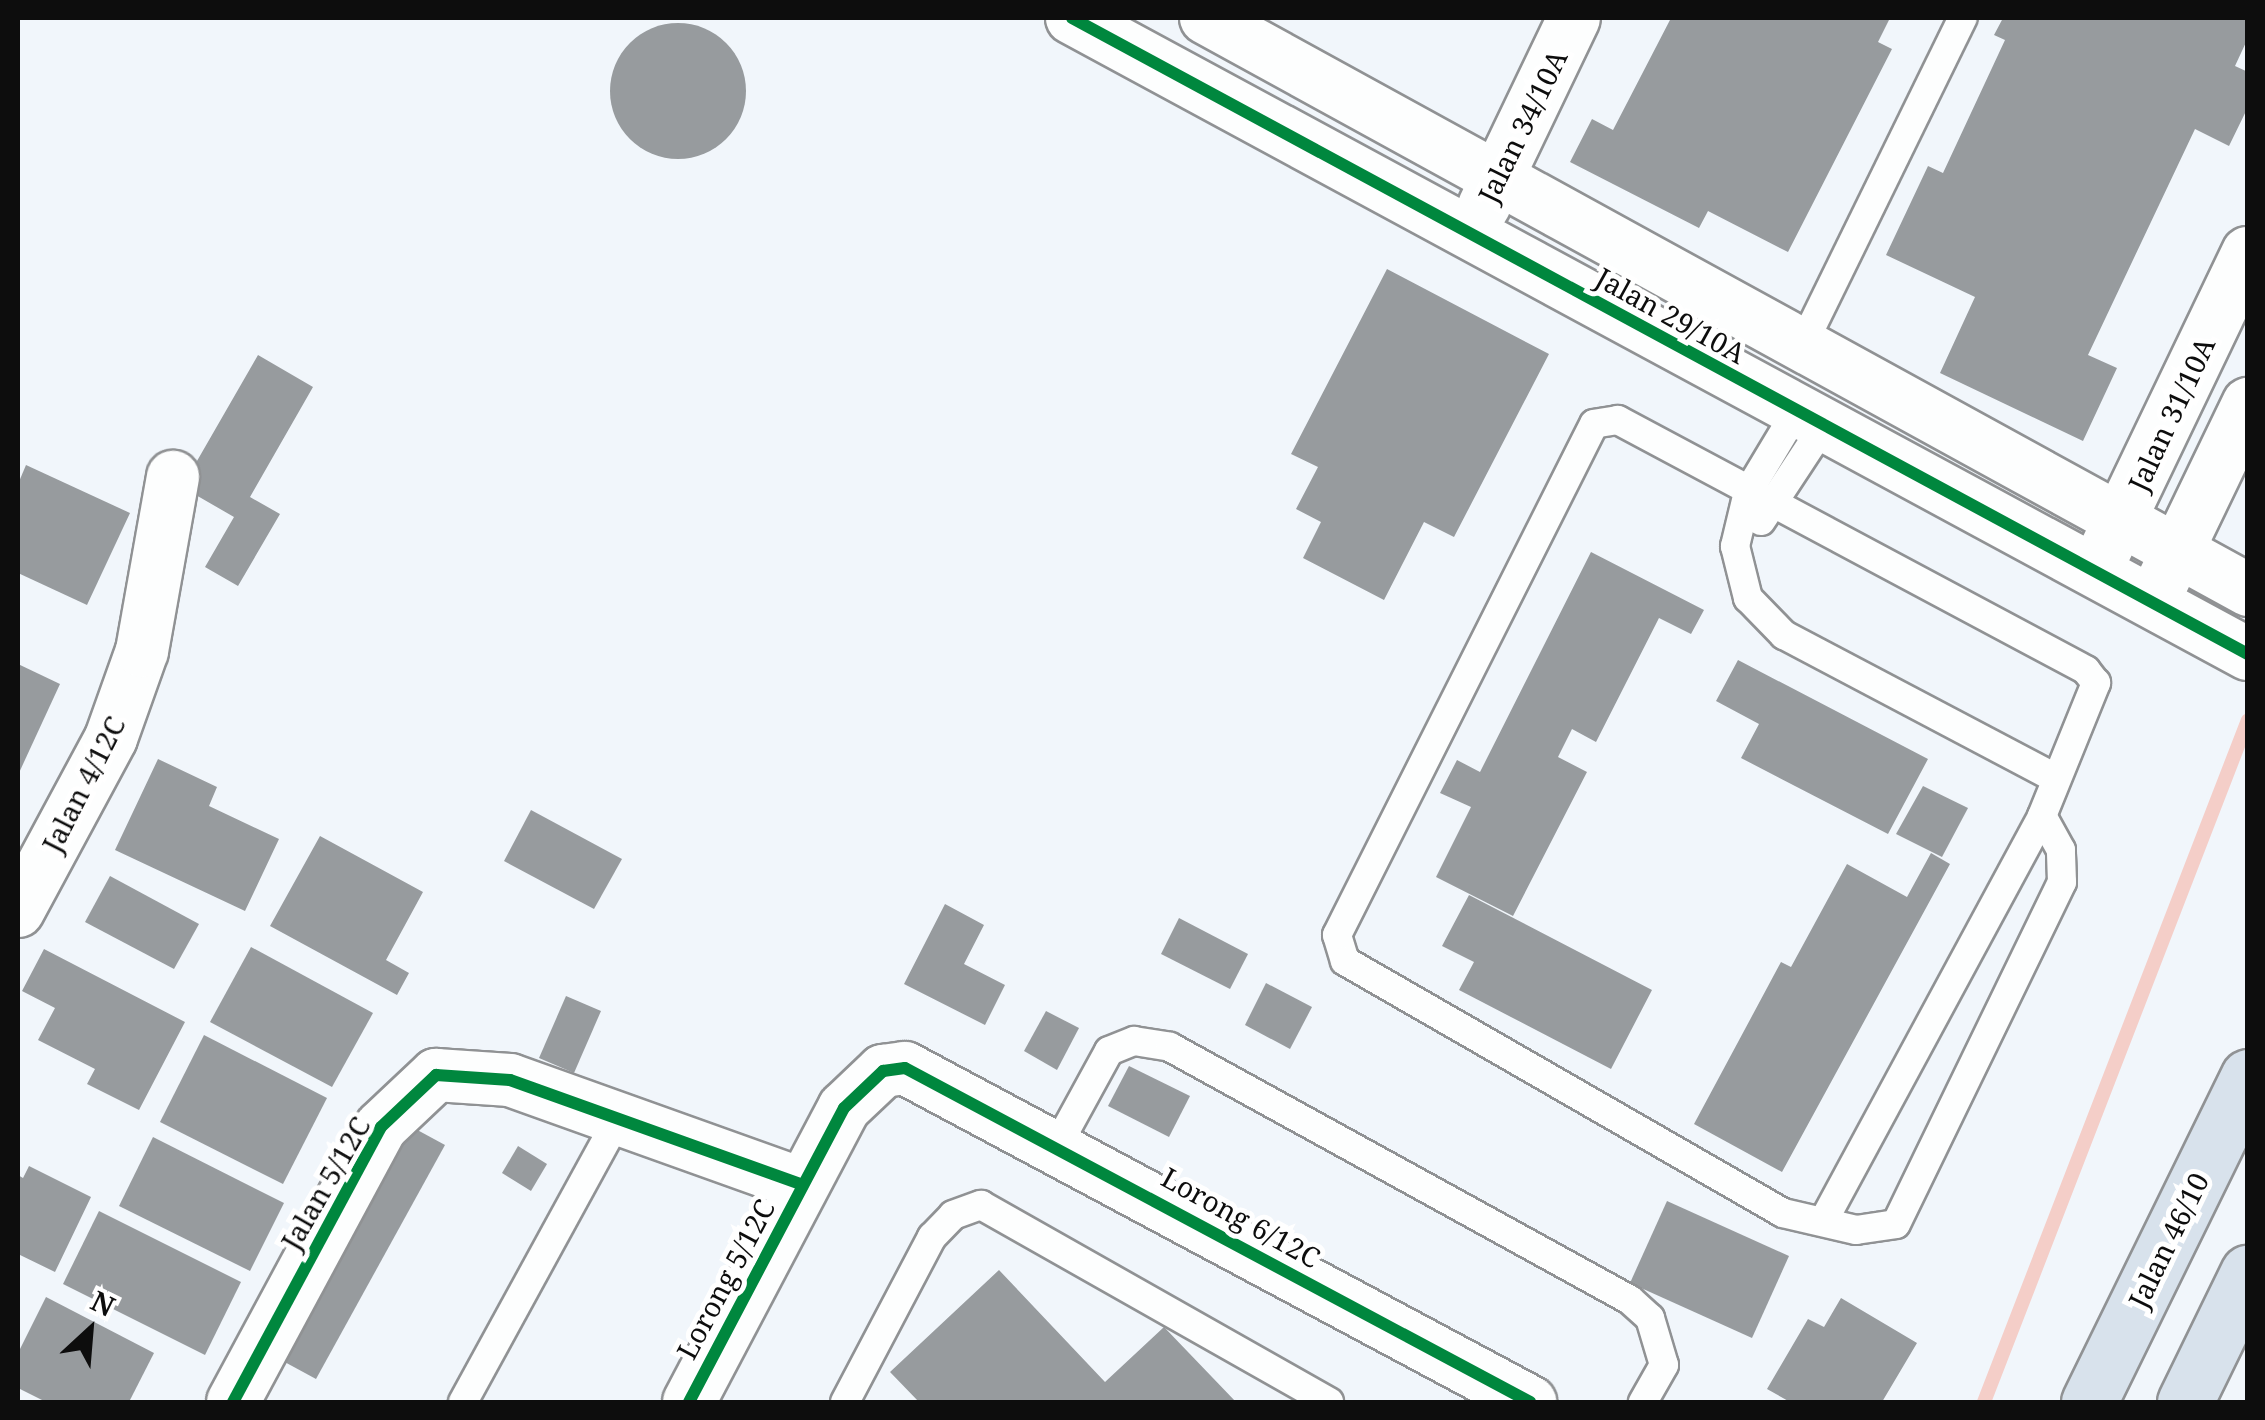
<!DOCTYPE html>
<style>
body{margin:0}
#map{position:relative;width:2265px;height:1420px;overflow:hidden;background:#f1f6fb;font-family:"Noto Serif",serif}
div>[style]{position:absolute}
.stream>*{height:14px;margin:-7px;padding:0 7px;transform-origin:7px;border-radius:7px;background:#f4cec8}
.building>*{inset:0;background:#979b9e}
.round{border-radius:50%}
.roads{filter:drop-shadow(2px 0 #909294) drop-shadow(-2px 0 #909294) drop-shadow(0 2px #909294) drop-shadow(0 -2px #909294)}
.lane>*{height:28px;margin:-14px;padding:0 14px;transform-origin:14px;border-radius:14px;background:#fdfefe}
.street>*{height:52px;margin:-26px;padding:0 26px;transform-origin:26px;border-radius:26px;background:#fdfefe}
.primary>*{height:55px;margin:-27.5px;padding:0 27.5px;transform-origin:27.5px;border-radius:27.5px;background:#d8e2ec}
.cycleway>*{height:12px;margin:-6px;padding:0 6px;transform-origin:6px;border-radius:6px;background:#00873e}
span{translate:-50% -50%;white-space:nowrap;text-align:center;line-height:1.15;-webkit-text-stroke:10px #fff;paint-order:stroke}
.street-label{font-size:28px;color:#0d0d0d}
.frame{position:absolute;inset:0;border:20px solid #0d0d0d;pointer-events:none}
.north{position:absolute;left:40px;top:1280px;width:100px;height:100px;-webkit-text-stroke:8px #fff;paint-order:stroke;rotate:26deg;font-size:28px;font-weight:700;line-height:40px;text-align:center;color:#0d0d0d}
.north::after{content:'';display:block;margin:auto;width:35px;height:45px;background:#0d0d0d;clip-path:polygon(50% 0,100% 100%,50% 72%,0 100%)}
</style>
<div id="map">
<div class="stream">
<div style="left:1984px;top:1402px;width:731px;rotate:-68.84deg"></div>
</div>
<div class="building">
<div style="clip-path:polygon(1671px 18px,1890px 18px,1878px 42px,1892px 49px,1788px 252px,1708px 211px,1699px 228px,1570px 162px,1592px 119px,1613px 130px)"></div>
<div style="clip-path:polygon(2003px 18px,2248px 18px,2248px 38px,2235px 66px,2248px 72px,2248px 107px,2229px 146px,2195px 129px,2088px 355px,2117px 368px,2083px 441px,1940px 373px,1975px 297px,1886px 255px,1928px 166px,1943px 173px,2005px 40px,1994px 35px)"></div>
<div class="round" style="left:610px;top:23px;width:136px;height:136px"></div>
<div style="clip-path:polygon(1387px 269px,1549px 354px,1454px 537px,1424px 522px,1384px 600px,1303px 558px,1321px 522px,1296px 509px,1318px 467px,1291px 454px)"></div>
<div style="clip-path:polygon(258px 355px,313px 387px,250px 497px,280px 514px,238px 586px,205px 567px,234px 517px,182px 487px)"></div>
<div style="clip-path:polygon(26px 465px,130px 513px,87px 605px,18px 573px,18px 484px)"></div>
<div style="clip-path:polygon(1591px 552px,1704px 610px,1691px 634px,1659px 618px,1596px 742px,1572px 729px,1558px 757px,1587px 772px,1513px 916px,1436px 877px,1471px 807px,1440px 793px,1457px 760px,1480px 772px)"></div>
<div style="clip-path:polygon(1738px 660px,1928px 759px,1888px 834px,1741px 758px,1759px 724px,1716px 701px)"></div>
<div style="clip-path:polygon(18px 664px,60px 684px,18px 775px)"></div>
<div style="clip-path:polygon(158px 759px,217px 787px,209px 806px,279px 839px,245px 911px,115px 850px)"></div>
<div style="clip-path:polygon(1923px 786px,1968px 808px,1942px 857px,1896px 834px)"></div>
<div style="clip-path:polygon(531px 810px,622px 859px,594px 909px,504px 861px)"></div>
<div style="clip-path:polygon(320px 836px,423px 892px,386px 960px,409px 973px,397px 995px,270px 926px)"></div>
<div style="clip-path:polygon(1931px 853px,1950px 864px,1782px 1172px,1694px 1124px,1781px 962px,1791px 967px,1847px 864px,1907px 897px)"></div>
<div style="clip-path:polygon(110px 876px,199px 924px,174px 969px,85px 922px)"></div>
<div style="clip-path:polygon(1469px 895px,1652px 990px,1611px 1069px,1459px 990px,1474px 962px,1442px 946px)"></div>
<div style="clip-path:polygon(945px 904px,984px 925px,964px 964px,1005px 985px,985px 1025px,904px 984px)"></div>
<div style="clip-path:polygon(1179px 918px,1248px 954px,1230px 989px,1161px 954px)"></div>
<div style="clip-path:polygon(251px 947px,373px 1013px,332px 1087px,210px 1022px)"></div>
<div style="clip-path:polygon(44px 949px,185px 1022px,139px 1110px,87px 1084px,95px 1069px,38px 1040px,55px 1008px,22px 991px)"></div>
<div style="clip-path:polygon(1266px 983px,1312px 1007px,1290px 1049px,1245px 1025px)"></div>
<div style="clip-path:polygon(566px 996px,601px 1011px,574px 1073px,539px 1058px)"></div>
<div style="clip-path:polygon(1046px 1011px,1079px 1028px,1057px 1070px,1024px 1051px)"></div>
<div style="clip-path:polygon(204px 1035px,327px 1098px,283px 1184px,160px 1122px)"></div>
<div style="clip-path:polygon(1129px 1066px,1190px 1096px,1169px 1137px,1108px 1106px)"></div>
<div style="clip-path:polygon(410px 1126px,445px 1145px,316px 1379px,281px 1360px)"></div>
<div style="clip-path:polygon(153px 1137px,284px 1203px,250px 1271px,119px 1206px)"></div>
<div style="clip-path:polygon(518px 1146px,547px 1164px,531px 1191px,502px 1173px)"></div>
<div style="clip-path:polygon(29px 1166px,91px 1197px,55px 1272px,18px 1254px,18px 1175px,23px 1178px)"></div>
<div style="clip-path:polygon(1667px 1201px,1789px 1256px,1752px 1338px,1630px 1283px)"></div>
<div style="clip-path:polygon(99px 1211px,241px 1282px,205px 1355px,63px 1284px)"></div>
<div style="clip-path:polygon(999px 1270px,1105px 1382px,1164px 1327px,1236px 1402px,919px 1402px,890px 1372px)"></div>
<div style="clip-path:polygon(46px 1297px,154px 1353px,129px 1402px,46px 1402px,18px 1388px,18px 1353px)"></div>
<div style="clip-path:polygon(1841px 1298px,1917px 1343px,1882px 1402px,1790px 1402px,1767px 1389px,1808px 1319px,1824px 1327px)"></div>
</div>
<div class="roads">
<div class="lane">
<div style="left:1803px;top:344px;width:363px;rotate:-63.9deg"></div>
<div style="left:1796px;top:412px;width:93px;rotate:121deg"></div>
<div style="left:1748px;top:492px;width:56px;rotate:103.5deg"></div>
<div style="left:1735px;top:546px;width:54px;rotate:76deg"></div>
<div style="left:1748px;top:598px;width:52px;rotate:45.8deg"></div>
<div style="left:1784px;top:635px;width:306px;rotate:27.8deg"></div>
<div style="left:1761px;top:521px;width:113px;rotate:-56.6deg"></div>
<div style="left:1057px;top:1146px;width:108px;rotate:-61.3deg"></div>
<div style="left:1109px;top:1051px;width:27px;rotate:-22deg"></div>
<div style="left:1134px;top:1041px;width:36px;rotate:9deg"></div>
<div style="left:1170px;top:1047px;width:525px;rotate:28.81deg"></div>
<div style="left:1630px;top:1300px;width:27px;rotate:42deg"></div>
<div style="left:1650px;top:1318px;width:49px;rotate:73.4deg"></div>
<div style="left:1664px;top:1365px;width:43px;rotate:119.6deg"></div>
<div style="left:1825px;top:1218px;width:457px;rotate:-61.6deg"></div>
<div style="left:2042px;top:816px;width:144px;rotate:-67.9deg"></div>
<div style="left:2096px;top:683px;width:16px;rotate:-128deg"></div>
<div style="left:2086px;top:670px;width:531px;rotate:-151.89deg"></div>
<div style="left:1618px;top:420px;width:24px;rotate:171deg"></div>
<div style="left:1594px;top:424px;width:572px;rotate:116.7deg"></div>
<div style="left:1337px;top:935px;width:27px;rotate:73deg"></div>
<div style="left:1345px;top:961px;width:505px;rotate:29.91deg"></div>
<div style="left:1783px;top:1213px;width:75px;rotate:13.1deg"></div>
<div style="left:1856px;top:1230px;width:40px;rotate:-8.5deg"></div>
<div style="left:1896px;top:1224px;width:380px;rotate:-64.1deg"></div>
<div style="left:2062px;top:882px;width:32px;rotate:-92deg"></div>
<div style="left:2061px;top:850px;width:39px;rotate:-119deg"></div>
<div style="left:463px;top:1402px;width:323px;rotate:-61.3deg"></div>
<div style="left:845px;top:1402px;width:187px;rotate:-62.2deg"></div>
<div style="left:932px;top:1237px;width:30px;rotate:-46deg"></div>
<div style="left:953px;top:1215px;width:30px;rotate:-20deg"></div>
<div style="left:981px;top:1205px;width:400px;rotate:29.5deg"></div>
</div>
<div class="street">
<div style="left:1072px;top:18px;width:1337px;rotate:28.41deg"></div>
<div style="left:1206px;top:18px;width:1189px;rotate:28.76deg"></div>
<div style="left:1484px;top:206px;width:208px;rotate:-64.4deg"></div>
<div style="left:2103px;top:555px;width:335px;rotate:-64.4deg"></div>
<div style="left:2162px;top:583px;width:199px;rotate:-64.3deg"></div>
<div style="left:18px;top:911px;width:196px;rotate:-61.7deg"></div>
<div style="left:111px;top:738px;width:92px;rotate:-70.4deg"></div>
<div style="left:142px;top:651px;width:177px;rotate:-79.9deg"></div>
<div style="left:233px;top:1402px;width:312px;rotate:-61.7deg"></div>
<div style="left:381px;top:1127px;width:76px;rotate:-43.4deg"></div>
<div style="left:436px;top:1075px;width:74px;rotate:3.9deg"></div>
<div style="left:510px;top:1080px;width:311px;rotate:19.7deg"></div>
<div style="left:689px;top:1402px;width:332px;rotate:-62.2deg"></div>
<div style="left:844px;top:1108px;width:54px;rotate:-43.5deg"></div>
<div style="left:883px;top:1071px;width:22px;rotate:-8deg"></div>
<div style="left:905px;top:1068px;width:709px;rotate:28.12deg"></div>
</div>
<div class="primary">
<div style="left:2089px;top:1402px;width:362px;rotate:-63.9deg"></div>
<div style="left:2185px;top:1402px;width:144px;rotate:-64deg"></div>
</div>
</div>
<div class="cycleway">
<div style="left:1072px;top:18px;width:1337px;rotate:28.41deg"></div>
<div style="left:233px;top:1402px;width:312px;rotate:-61.7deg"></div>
<div style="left:381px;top:1127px;width:76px;rotate:-43.4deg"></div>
<div style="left:436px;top:1075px;width:74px;rotate:3.9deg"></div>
<div style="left:510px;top:1080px;width:311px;rotate:19.7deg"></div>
<div style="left:689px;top:1402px;width:332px;rotate:-62.2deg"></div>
<div style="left:844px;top:1108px;width:54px;rotate:-43.5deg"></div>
<div style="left:883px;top:1071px;width:22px;rotate:-8deg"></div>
<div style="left:905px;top:1068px;width:709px;rotate:28.12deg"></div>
</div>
<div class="street-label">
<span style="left:1522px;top:126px;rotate:-64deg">Jalan 34/10A</span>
<span style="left:1671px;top:315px;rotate:29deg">Jalan 29/10A</span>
<span style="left:2171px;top:414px;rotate:-65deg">Jalan 31/10A</span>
<span style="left:83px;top:784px;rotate:-63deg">Jalan 4/12C</span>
<span style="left:325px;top:1183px;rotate:-60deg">Jalan 5/12C</span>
<span style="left:1241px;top:1217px;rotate:29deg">Lorong 6/12C</span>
<span style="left:2168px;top:1240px;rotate:-64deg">Jalan 46/10</span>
<span style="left:725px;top:1279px;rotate:-62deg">Lorong 5/12C</span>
</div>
<div class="frame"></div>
<div class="north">N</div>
</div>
